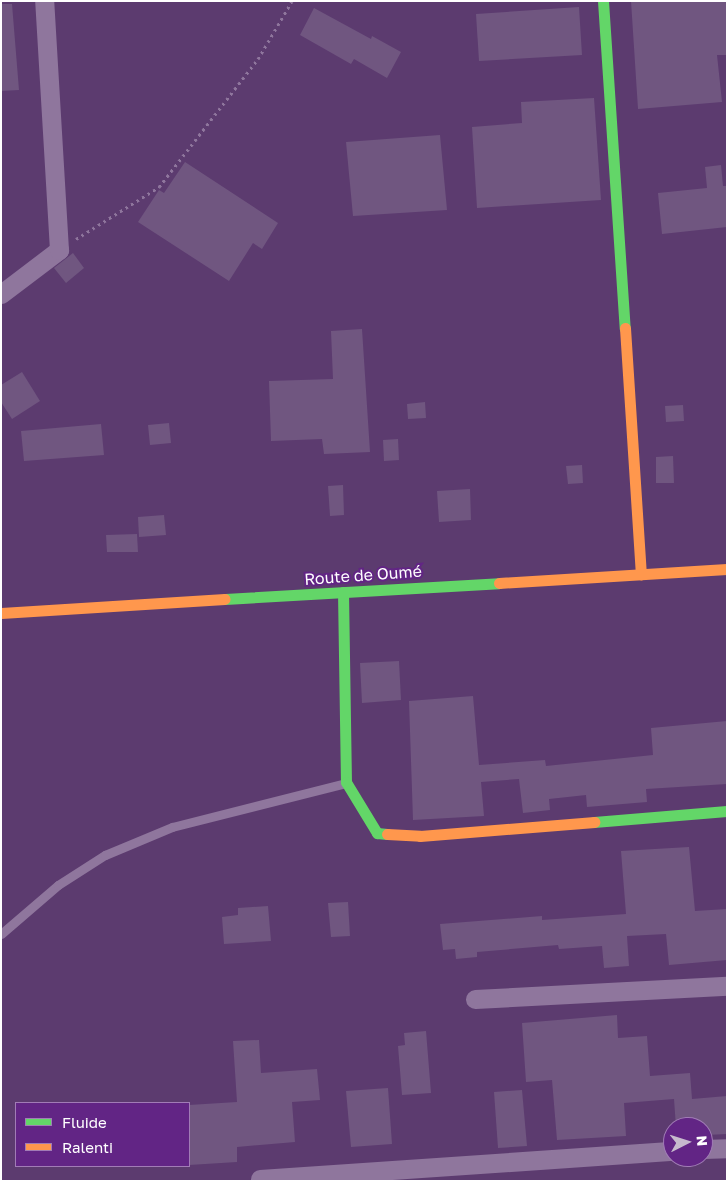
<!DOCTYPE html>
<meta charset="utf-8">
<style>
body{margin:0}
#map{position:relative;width:728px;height:1182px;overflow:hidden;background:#5c3b6f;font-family:"Golos Text",sans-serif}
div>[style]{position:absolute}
.building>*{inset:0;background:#705680}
.path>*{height:3px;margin-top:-1.5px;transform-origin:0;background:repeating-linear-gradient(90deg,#8f769d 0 2.5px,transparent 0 6.5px)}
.lane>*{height:9px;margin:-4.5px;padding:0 4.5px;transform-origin:4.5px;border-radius:4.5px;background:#8f769d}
.street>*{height:19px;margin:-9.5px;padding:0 9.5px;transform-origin:9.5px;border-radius:9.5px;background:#8f769d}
.fast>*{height:11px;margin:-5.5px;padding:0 5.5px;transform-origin:5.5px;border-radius:5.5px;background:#63d668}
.slow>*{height:11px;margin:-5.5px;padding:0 5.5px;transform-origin:5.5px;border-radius:5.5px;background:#ff974d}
span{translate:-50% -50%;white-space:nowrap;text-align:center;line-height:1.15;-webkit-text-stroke:4px #622585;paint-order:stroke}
.street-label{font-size:16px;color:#fff}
.frame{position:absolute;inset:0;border:2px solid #fff;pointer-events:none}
.legend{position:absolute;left:15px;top:1102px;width:175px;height:65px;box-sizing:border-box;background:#622585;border:1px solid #a17cb6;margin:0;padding:6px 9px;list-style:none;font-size:15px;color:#fff}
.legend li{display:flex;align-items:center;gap:10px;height:25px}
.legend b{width:25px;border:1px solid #a17cb6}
.north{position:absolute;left:663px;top:1117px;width:50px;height:50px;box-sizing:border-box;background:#622585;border:1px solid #a17cb6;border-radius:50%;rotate:85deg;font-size:14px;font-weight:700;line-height:20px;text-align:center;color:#fff}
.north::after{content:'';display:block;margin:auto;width:18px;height:22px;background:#c6bacd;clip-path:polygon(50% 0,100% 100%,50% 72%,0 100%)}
</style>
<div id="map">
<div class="building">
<div style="clip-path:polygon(631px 1px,727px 1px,727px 55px,717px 55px,722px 102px,638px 109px)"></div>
<div style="clip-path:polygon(1px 4px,12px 4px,19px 90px,1px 91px)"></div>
<div style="clip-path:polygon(579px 7px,582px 55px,479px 61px,476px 14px)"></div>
<div style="clip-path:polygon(314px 8px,371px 39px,372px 36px,401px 52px,387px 78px,354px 59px,351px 64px,300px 35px)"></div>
<div style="clip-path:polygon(594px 98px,601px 200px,477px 208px,472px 127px,522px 123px,521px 102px)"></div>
<div style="clip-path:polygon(440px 135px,447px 210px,353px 216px,346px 142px)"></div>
<div style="clip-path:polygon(185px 162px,278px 223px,262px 249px,253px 243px,229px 281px,138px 222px,159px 190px,164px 193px)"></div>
<div style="clip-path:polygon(721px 165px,723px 186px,727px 186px,727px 227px,662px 234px,658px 193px,707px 188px,705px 167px)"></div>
<div style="clip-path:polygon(73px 253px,84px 268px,66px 283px,54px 268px)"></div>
<div style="clip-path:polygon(362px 329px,370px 452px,324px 454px,322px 439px,271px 441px,269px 381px,333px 379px,331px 331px)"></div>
<div style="clip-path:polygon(22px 372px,40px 401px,12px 419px,1px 402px,1px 385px)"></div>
<div style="clip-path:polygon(425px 402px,426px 418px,408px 419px,407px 404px)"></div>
<div style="clip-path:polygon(683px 405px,684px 421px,666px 422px,665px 406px)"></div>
<div style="clip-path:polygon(169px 423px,171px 443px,150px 445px,148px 425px)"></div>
<div style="clip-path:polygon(101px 424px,104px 455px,24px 461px,21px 431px)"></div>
<div style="clip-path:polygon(398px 439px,399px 460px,384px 461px,383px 440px)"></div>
<div style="clip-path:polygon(673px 456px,674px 483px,656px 483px,656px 457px)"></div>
<div style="clip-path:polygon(582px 465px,583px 483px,568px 484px,566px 466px)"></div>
<div style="clip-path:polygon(343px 485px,344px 515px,330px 516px,328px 486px)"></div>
<div style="clip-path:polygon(470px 489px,471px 520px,439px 522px,437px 491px)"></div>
<div style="clip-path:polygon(164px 515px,166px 535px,139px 537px,138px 517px)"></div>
<div style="clip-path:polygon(137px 534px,138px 552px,107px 552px,106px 535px)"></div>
<div style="clip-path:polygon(399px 661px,401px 700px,362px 703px,360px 663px)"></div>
<div style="clip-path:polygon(473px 696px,479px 765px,545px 760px,546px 766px,653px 755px,651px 728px,727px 721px,727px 784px,646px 789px,647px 802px,587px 807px,586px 795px,549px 799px,550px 810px,523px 813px,519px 779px,481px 782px,484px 816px,413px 820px,409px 701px)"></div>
<div style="clip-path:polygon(689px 847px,695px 911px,727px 909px,727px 960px,669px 965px,666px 934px,627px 936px,629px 966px,604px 968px,602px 946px,559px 949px,558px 945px,477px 952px,477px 957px,456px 959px,455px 949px,443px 950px,440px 924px,542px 916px,542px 920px,626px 914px,621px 851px)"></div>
<div style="clip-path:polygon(348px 902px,350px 936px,331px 937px,328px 903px)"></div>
<div style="clip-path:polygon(268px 906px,271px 941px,224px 944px,222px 917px,238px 915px,238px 908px)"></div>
<div style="clip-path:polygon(617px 1015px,618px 1038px,647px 1036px,650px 1076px,690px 1073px,692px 1099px,727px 1096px,727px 1134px,706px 1135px,706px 1127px,676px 1127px,674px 1099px,624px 1103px,626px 1136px,557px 1140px,552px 1080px,526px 1082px,522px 1023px)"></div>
<div style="clip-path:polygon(426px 1031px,431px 1093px,402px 1095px,398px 1046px,405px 1045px,404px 1033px)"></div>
<div style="clip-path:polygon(259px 1040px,261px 1073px,317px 1069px,320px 1100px,292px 1102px,295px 1142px,237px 1147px,237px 1162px,189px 1165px,189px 1105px,237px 1102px,233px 1041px)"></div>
<div style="clip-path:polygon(388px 1088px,392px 1144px,351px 1147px,346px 1091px)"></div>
<div style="clip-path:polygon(522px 1090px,527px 1146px,498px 1148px,494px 1092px)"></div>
</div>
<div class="path">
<div style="left:76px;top:239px;width:98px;rotate:-32.1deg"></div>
<div style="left:159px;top:187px;width:162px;rotate:-52.3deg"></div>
<div style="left:258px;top:59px;width:67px;rotate:-59.6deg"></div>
</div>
<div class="lane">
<div style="left:1px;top:934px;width:75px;rotate:-40.7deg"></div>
<div style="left:58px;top:885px;width:56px;rotate:-32.6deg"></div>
<div style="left:105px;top:855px;width:73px;rotate:-22.7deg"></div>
<div style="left:172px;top:827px;width:179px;rotate:-14.2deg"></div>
</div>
<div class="street">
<div style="left:1px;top:294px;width:73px;rotate:-37.2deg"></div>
<div style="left:59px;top:250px;width:249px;rotate:-93.4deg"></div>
<div style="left:475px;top:999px;width:252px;rotate:-3deg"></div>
<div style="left:703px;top:1149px;width:24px;rotate:-2deg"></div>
<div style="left:260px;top:1179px;width:414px;rotate:-3.9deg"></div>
</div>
<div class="fast">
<div style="left:603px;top:1px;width:328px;rotate:86.2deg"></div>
<div style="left:343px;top:592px;width:190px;rotate:89.1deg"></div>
<div style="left:346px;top:782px;width:60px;rotate:58.7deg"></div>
<div style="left:377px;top:833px;width:10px;rotate:6deg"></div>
<div style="left:225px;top:599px;width:274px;rotate:-3.3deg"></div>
<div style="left:594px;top:822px;width:133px;rotate:-4.7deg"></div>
</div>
<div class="slow">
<div style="left:625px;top:328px;width:247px;rotate:86.3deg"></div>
<div style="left:499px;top:583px;width:228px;rotate:-3.5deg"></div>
<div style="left:1px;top:613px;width:224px;rotate:-3.6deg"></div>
<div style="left:387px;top:834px;width:33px;rotate:3deg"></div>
<div style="left:420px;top:836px;width:175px;rotate:-4.6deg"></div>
</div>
<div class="street-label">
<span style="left:363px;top:575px;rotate:-4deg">Route de Oumé</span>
</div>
<div class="frame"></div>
<ul class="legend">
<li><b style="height:6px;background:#63d668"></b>Fluide</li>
<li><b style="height:6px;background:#ff974d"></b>Ralenti</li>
</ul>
<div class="north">N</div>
</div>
